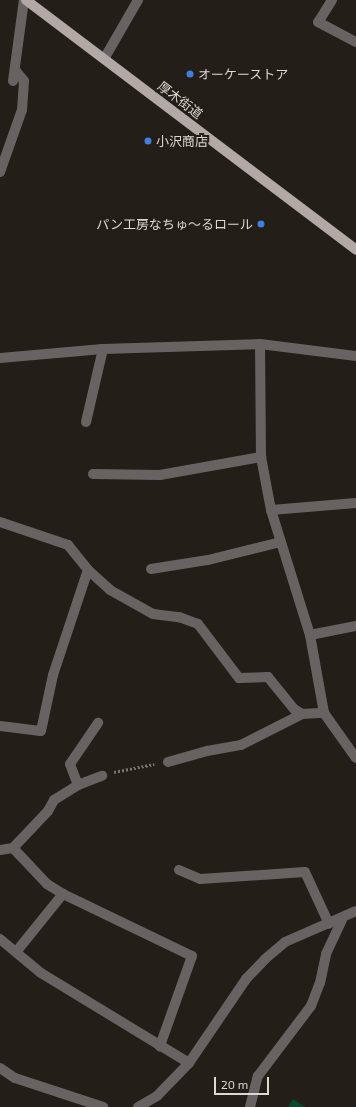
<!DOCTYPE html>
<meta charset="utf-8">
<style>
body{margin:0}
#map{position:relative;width:356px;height:1107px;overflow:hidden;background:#241e18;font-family:"Exo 2","Noto Sans JP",sans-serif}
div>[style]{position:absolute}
.green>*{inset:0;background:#09472c}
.path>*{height:2.5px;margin-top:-1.25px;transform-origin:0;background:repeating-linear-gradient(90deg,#79746f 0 2px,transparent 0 4px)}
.minor>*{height:10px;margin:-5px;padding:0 5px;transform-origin:5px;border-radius:5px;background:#686362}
.major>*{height:10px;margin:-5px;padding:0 5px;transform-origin:5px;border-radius:5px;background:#b2a8a6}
.dots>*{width:11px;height:11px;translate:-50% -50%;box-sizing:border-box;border:2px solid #241e18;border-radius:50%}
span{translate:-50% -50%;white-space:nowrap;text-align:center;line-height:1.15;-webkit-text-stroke:4px #241e18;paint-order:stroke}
.poi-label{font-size:13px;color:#ddd8d4}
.left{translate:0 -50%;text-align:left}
.right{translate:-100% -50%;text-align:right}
.street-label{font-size:13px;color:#ddd8d4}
.scale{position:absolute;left:214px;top:1077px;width:55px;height:18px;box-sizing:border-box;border:2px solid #ddd8d4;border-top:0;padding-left:5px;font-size:12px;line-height:14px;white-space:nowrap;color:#ddd8d4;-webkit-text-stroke:3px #241e18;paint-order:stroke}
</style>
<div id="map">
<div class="green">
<div style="clip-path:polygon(293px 1099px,305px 1107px,288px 1107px)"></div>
</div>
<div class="path">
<div style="left:114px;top:772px;width:41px;rotate:-11.3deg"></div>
</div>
<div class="minor">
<div style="left:332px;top:0;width:26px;rotate:122deg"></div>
<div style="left:318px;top:22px;width:43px;rotate:27.8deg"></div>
<div style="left:104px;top:59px;width:68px;rotate:-60deg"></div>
<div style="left:13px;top:81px;width:82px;rotate:-82.3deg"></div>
<div style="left:0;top:172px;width:66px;rotate:-70.5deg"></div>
<div style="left:22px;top:110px;width:29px;rotate:-86deg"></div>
<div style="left:24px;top:81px;width:14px;rotate:-129deg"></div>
<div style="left:260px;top:344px;width:113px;rotate:89.5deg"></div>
<div style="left:261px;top:457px;width:54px;rotate:79.3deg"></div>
<div style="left:271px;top:510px;width:131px;rotate:72.7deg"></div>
<div style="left:310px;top:635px;width:79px;rotate:79.8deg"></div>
<div style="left:324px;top:713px;width:55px;rotate:54.6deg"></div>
<div style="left:0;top:358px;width:103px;rotate:-5deg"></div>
<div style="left:103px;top:349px;width:157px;rotate:-1.8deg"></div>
<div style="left:260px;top:344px;width:97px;rotate:7.1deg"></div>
<div style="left:86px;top:422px;width:75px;rotate:-76.9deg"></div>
<div style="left:93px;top:474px;width:67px;rotate:0.9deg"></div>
<div style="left:160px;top:475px;width:103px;rotate:-10.1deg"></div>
<div style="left:271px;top:510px;width:85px;rotate:-4.7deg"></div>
<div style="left:0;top:522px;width:72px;rotate:18.7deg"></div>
<div style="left:68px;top:545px;width:32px;rotate:51deg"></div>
<div style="left:88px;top:570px;width:30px;rotate:42deg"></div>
<div style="left:110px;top:590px;width:49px;rotate:29.2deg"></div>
<div style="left:153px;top:614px;width:26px;rotate:7deg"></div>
<div style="left:179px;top:617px;width:20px;rotate:20deg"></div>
<div style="left:198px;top:624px;width:68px;rotate:52.8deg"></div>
<div style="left:239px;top:678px;width:29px;rotate:-2deg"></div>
<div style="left:268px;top:677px;width:41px;rotate:50.9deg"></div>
<div style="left:294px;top:709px;width:9px;rotate:32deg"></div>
<div style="left:302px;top:714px;width:22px;rotate:-3deg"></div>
<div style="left:151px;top:569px;width:58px;rotate:-9deg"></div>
<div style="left:208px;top:560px;width:75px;rotate:-13.9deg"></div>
<div style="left:310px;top:635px;width:47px;rotate:-11.1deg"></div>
<div style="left:0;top:726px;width:41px;rotate:7deg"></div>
<div style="left:41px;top:731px;width:57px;rotate:-77.9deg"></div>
<div style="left:53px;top:675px;width:111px;rotate:-71.6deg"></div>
<div style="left:168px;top:762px;width:41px;rotate:-15.8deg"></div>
<div style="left:207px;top:751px;width:35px;rotate:-10deg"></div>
<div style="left:241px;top:745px;width:68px;rotate:-26.9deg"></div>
<div style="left:78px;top:785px;width:22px;rotate:-111deg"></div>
<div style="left:70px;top:764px;width:50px;rotate:-55.7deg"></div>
<div style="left:13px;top:848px;width:51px;rotate:-46.6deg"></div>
<div style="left:48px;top:811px;width:13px;rotate:-61deg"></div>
<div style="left:54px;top:800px;width:28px;rotate:-32deg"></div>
<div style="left:78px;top:785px;width:26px;rotate:-21deg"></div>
<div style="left:0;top:850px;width:13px;rotate:-9deg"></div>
<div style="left:13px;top:848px;width:50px;rotate:46.6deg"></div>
<div style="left:47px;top:884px;width:19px;rotate:32deg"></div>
<div style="left:63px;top:894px;width:143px;rotate:25.7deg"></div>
<div style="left:192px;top:956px;width:96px;rotate:109.6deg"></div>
<div style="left:179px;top:870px;width:23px;rotate:23deg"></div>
<div style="left:200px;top:879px;width:105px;rotate:-3.8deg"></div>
<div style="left:305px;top:872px;width:57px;rotate:65.2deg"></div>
<div style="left:0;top:939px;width:53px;rotate:39.7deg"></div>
<div style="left:41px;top:973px;width:173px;rotate:31.3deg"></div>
<div style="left:16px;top:952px;width:75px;rotate:-51deg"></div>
<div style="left:0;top:1068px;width:18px;rotate:34deg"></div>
<div style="left:15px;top:1078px;width:93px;rotate:18.2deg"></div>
<div style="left:138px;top:1107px;width:22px;rotate:-30deg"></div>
<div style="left:157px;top:1096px;width:46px;rotate:-45.9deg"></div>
<div style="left:189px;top:1063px;width:102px;rotate:-55.8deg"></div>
<div style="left:246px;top:979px;width:28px;rotate:-46deg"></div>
<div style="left:265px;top:959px;width:26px;rotate:-40deg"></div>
<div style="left:285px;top:942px;width:77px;rotate:-23.6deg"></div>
<div style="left:250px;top:1107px;width:32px;rotate:-76deg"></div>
<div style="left:258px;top:1076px;width:88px;rotate:-52.9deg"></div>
<div style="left:311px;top:1006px;width:25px;rotate:-69deg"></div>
<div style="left:320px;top:983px;width:30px;rotate:-78deg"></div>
<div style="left:326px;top:954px;width:38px;rotate:-65deg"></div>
</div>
<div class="major">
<div style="left:26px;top:0;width:414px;rotate:37.1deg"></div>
</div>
<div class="dots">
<div style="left:190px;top:74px;background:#3f7fe0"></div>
<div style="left:148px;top:141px;background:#3f7fe0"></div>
<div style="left:261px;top:224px;background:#3f7fe0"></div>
</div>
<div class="poi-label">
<span class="left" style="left:198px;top:74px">オーケーストア</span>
<span class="left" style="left:156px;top:141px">小沢商店</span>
<span class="right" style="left:253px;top:224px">パン工房なちゅ～るロール</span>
</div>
<div class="street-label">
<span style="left:180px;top:100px;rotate:37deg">厚木街道</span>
</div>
<div class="scale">20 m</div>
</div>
